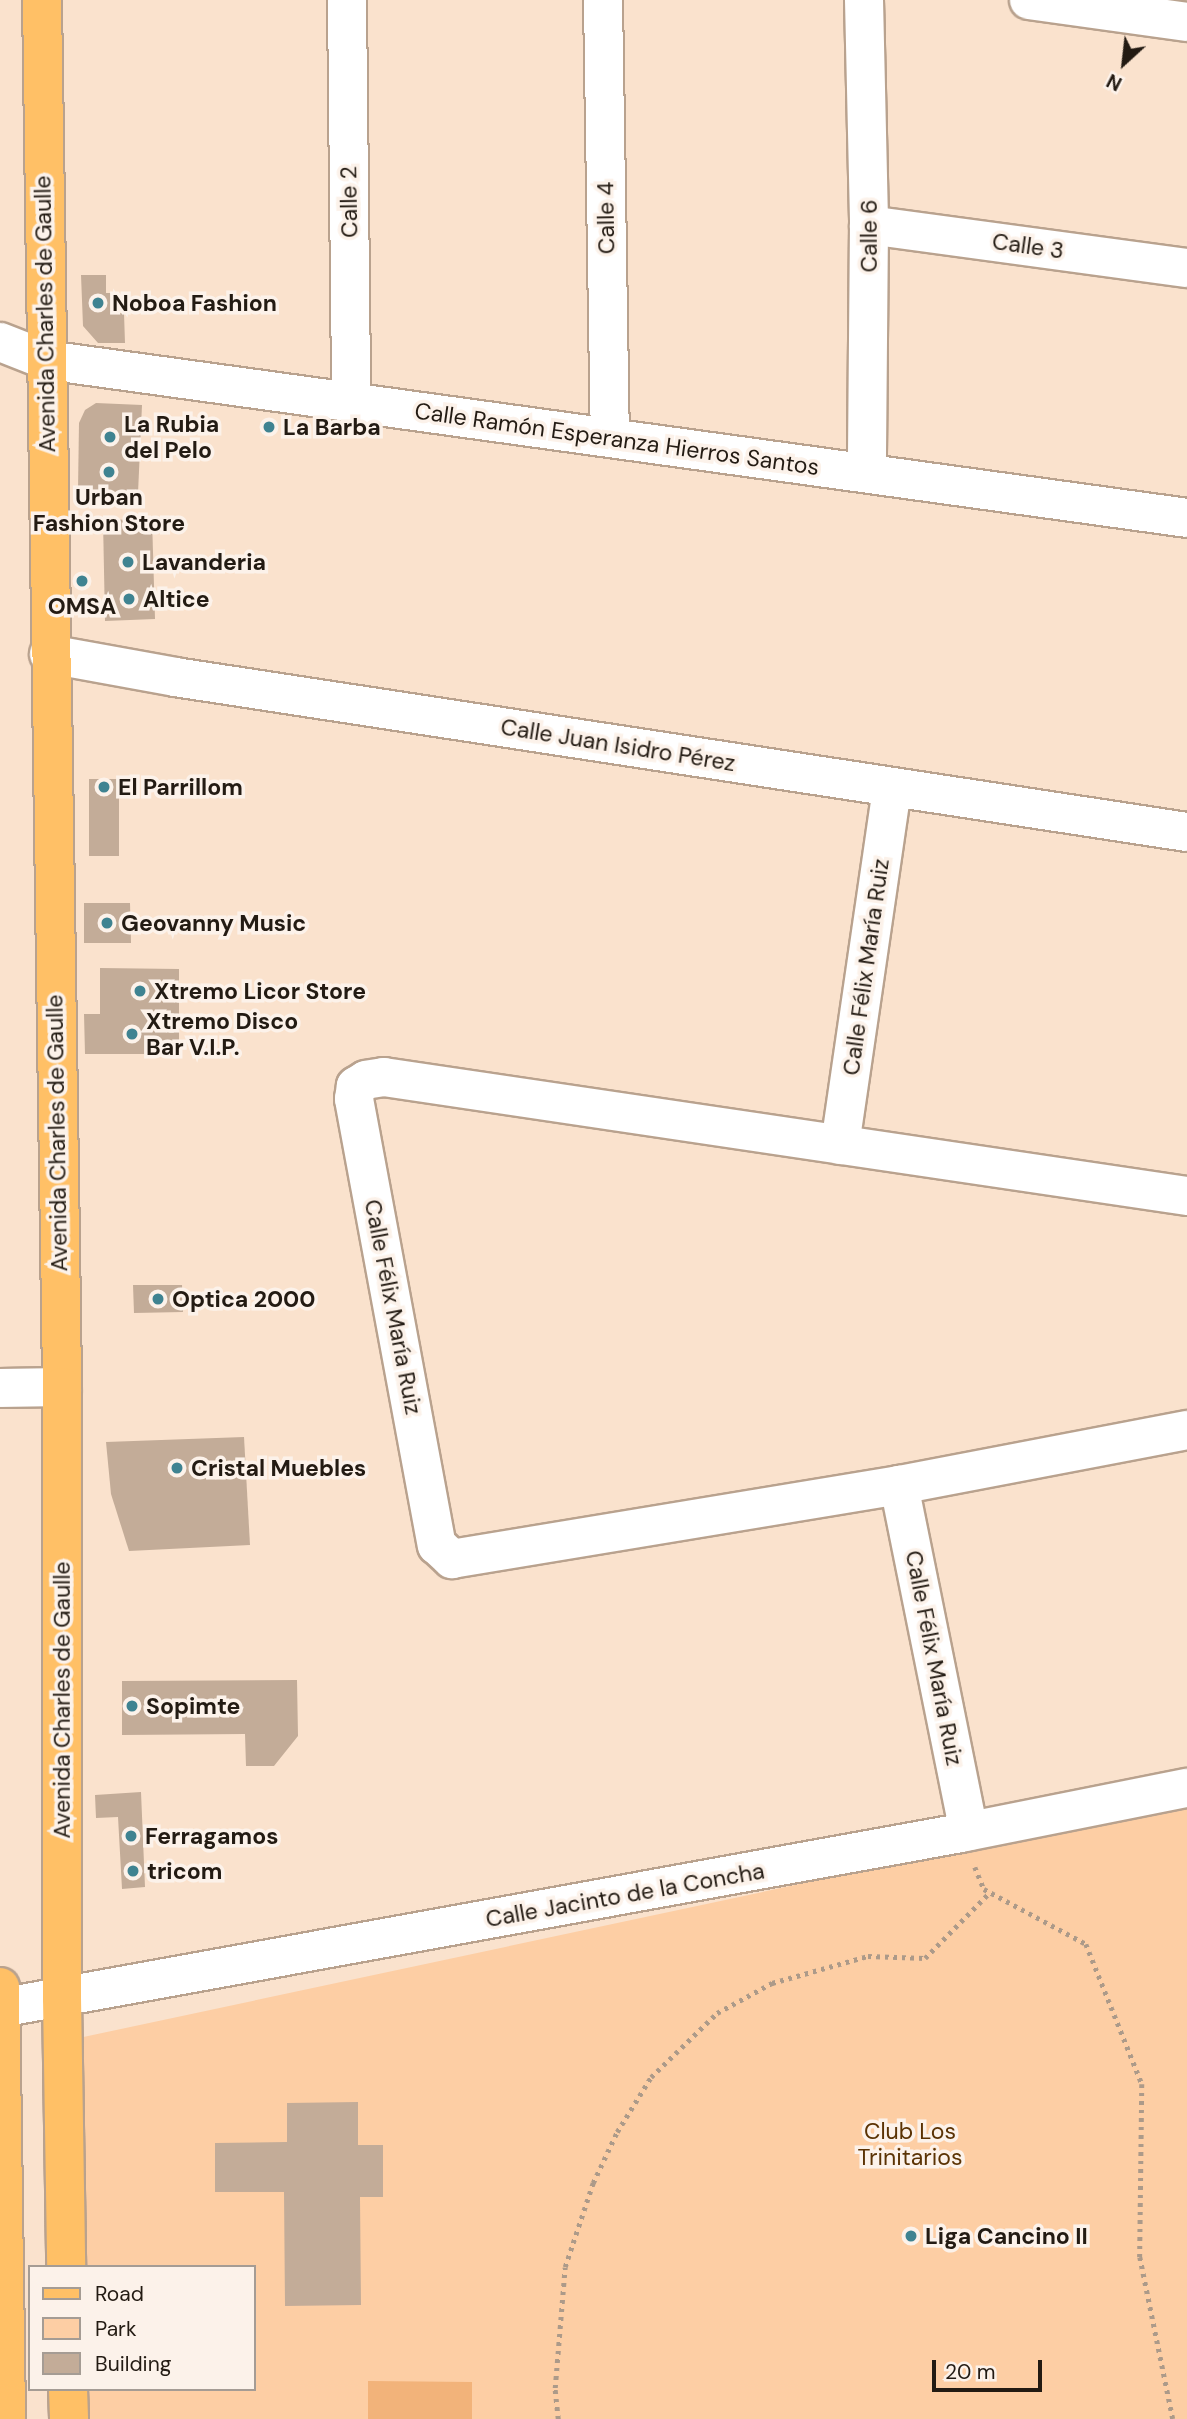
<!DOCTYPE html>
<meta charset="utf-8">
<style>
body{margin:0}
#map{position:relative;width:1187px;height:2419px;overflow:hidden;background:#fae2cd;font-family:"DM Sans",sans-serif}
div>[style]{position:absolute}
.green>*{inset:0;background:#fdcea4}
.water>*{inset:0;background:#f2b37a}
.building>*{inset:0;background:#c3ac98}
.path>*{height:4.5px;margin-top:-2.25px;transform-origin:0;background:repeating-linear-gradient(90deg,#ac9a89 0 3.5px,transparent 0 8.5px)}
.roads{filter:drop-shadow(2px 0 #b9a28e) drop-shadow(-2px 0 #b9a28e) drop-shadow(0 2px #b9a28e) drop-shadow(0 -2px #b9a28e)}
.street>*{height:38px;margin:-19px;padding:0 19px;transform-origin:19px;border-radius:19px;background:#fff}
.primary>*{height:38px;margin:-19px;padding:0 19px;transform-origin:19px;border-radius:19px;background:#ffc066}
.dots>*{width:19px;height:19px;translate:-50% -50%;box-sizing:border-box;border:4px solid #fcf2ea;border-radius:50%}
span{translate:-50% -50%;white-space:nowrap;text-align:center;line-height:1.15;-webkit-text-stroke:7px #fcf2ea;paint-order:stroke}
.street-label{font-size:23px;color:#231b13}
.poi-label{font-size:23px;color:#231b13;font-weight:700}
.left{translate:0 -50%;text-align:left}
.park-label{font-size:23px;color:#5b3304}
.legend{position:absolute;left:28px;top:2265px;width:228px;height:126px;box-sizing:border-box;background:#fcf2ea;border:2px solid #a59c94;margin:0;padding:9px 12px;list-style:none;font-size:21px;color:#231b13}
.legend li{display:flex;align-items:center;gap:14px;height:35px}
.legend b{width:35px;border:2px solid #a59c94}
.north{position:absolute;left:1089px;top:28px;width:70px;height:70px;-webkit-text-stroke:5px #fcf2ea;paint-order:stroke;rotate:207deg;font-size:19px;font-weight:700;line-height:28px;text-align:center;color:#231b13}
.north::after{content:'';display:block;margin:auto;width:24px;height:32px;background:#231b13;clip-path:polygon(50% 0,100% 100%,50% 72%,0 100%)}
.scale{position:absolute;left:932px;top:2360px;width:110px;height:32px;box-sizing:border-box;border:4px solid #231b13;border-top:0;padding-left:9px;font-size:21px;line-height:24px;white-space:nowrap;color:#231b13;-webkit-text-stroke:5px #fcf2ea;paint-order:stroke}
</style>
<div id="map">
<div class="green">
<div style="clip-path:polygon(1187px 1806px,1187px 2419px,80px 2419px,80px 2389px,254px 2389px,254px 2267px,78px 2267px,74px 2039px,959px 1850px)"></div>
</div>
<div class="water">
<div style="clip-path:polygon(368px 2381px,472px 2382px,472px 2419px,368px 2419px)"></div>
</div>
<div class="building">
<div style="clip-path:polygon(81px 275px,106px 275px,106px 293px,112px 293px,113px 313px,124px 313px,125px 343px,98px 343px,83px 326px)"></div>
<div style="clip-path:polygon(96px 403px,142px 405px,138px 493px,78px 490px,79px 423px,85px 410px)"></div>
<div style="clip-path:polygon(152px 519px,155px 619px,105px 621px,103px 520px)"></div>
<div style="clip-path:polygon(89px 779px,119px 779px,119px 856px,89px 856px)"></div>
<div style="clip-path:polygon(84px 903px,130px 903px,131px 943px,84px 943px)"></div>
<div style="clip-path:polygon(100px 968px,179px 969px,179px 1054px,85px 1054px,84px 1014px,100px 1014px)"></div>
<div style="clip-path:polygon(133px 1285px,182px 1285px,183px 1312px,134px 1313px)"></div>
<div style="clip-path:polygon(244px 1437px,250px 1545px,129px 1551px,111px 1494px,106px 1442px)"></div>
<div style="clip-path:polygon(297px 1680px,298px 1736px,274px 1766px,246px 1766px,245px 1734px,122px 1735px,122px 1681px)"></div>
<div style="clip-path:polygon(141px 1792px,145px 1887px,122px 1889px,118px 1817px,96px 1818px,95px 1795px)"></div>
<div style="clip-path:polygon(358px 2102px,358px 2145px,383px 2145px,383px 2197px,360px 2197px,361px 2305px,285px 2306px,284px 2192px,215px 2192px,215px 2143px,287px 2142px,287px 2103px)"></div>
</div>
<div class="path">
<div style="left:975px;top:1867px;width:24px;rotate:68deg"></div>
<div style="left:984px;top:1889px;width:116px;rotate:28.3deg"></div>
<div style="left:1086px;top:1944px;width:151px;rotate:68.2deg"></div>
<div style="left:1142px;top:2084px;width:173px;rotate:90.7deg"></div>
<div style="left:1140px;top:2257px;width:165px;rotate:78.5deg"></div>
<div style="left:558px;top:2419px;width:31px;rotate:-96deg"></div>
<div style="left:555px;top:2388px;width:121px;rotate:-85.3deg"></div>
<div style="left:565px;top:2267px;width:89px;rotate:-71.6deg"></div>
<div style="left:593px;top:2183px;width:56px;rotate:-64.8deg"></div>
<div style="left:617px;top:2132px;width:65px;rotate:-58.3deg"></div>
<div style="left:651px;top:2077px;width:92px;rotate:-44.1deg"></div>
<div style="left:717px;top:2013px;width:63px;rotate:-28.6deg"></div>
<div style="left:772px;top:1983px;width:100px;rotate:-15.7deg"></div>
<div style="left:868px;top:1956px;width:57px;rotate:2deg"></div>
<div style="left:925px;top:1958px;width:93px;rotate:-45.4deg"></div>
</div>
<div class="roads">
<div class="street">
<div style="left:347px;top:0;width:404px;rotate:89.4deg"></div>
<div style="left:603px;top:0;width:437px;rotate:89.1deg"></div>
<div style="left:864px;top:0;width:225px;rotate:88.7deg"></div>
<div style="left:869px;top:225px;width:247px;rotate:90.5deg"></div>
<div style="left:1029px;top:0;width:160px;rotate:7.9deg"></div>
<div style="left:869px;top:225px;width:321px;rotate:7.7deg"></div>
<div style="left:0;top:342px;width:49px;rotate:21.4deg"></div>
<div style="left:46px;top:360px;width:1152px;rotate:7.88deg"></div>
<div style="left:49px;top:654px;width:128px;rotate:10.3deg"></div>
<div style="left:175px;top:677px;width:1024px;rotate:8.71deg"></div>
<div style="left:840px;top:1145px;width:361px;rotate:-81.7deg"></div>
<div style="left:1187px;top:1196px;width:812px;rotate:-171.57deg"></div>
<div style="left:384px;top:1077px;width:18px;rotate:171deg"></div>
<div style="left:366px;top:1080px;width:12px;rotate:149deg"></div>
<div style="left:356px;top:1086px;width:13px;rotate:99deg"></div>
<div style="left:354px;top:1099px;width:454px;rotate:79.5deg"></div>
<div style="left:437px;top:1545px;width:21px;rotate:43deg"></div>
<div style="left:452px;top:1559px;width:453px;rotate:-9.4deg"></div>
<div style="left:899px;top:1485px;width:293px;rotate:-10.8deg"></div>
<div style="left:0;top:1388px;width:62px;rotate:-0.9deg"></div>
<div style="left:899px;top:1485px;width:353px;rotate:78.6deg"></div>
<div style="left:0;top:2008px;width:977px;rotate:-10.32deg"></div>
<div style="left:961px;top:1833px;width:230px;rotate:-11.3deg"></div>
</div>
<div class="primary">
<div style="left:42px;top:0;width:1387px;rotate:89.17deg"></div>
<div style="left:62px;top:1387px;width:611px;rotate:90deg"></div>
<div style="left:62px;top:1998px;width:269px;rotate:89.1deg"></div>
<div style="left:0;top:1987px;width:432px;rotate:89.2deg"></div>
<div style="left:68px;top:2389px;width:30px;rotate:88deg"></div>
</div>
</div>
<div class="dots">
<div style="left:98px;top:303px;background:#3f8391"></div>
<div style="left:269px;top:427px;background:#3f8391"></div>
<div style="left:110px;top:437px;background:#3f8391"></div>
<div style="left:109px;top:472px;background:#3f8391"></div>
<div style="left:128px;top:562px;background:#3f8391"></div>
<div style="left:82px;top:581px;background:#3f8391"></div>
<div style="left:129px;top:599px;background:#3f8391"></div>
<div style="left:104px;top:787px;background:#3f8391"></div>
<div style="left:107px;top:923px;background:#3f8391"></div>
<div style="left:140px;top:991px;background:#3f8391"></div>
<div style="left:132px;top:1034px;background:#3f8391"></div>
<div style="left:158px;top:1299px;background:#3f8391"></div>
<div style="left:177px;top:1468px;background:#3f8391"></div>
<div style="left:132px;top:1706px;background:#3f8391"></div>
<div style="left:131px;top:1836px;background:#3f8391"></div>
<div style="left:133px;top:1871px;background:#3f8391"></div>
<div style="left:911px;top:2236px;background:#3f8391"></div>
</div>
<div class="street-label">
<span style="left:349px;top:202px;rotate:-91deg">Calle 2</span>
<span style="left:606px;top:218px;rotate:-91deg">Calle 4</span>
<span style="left:869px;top:236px;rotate:-90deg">Calle 6</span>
<span style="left:1028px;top:246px;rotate:8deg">Calle 3</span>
<span style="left:45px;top:314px;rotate:-91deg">Avenida Charles de Gaulle</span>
<span style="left:617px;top:439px;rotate:8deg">Calle Ramón Esperanza Hierros Santos</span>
<span style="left:618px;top:745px;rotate:9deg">Calle Juan Isidro Pérez</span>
<span style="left:866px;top:967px;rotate:-82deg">Calle Félix María Ruiz</span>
<span style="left:57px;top:1133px;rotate:-91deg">Avenida Charles de Gaulle</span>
<span style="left:393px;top:1307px;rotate:79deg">Calle Félix María Ruiz</span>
<span style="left:934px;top:1658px;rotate:79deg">Calle Félix María Ruiz</span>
<span style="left:62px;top:1700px;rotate:-90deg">Avenida Charles de Gaulle</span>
<span style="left:625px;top:1895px;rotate:-10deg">Calle Jacinto de la Concha</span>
</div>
<div class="poi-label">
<span class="left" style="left:112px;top:303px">Noboa Fashion</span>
<span class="left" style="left:124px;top:437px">La Rubia<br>del Pelo</span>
<span class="left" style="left:283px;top:427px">La Barba</span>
<span style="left:109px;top:510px">Urban<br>Fashion Store</span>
<span class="left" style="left:142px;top:562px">Lavanderia</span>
<span class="left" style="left:143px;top:599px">Altice</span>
<span style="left:82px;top:606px">OMSA</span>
<span class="left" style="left:118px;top:787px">El Parrillom</span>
<span class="left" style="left:121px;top:923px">Geovanny Music</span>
<span class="left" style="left:154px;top:991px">Xtremo Licor Store</span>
<span class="left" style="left:146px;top:1034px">Xtremo Disco<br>Bar V.I.P.</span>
<span class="left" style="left:172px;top:1299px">Optica 2000</span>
<span class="left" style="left:191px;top:1468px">Cristal Muebles</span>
<span class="left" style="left:146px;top:1706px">Sopimte</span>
<span class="left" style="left:145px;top:1836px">Ferragamos</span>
<span class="left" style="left:147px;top:1871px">tricom</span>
<span class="left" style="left:925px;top:2236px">Liga Cancino II</span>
</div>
<div class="park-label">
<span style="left:910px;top:2144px">Club Los<br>Trinitarios</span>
</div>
<ul class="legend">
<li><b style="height:9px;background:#ffc066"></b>Road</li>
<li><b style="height:19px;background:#fdcea4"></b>Park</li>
<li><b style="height:19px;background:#c3ac98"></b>Building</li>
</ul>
<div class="north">N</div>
<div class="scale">20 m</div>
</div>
